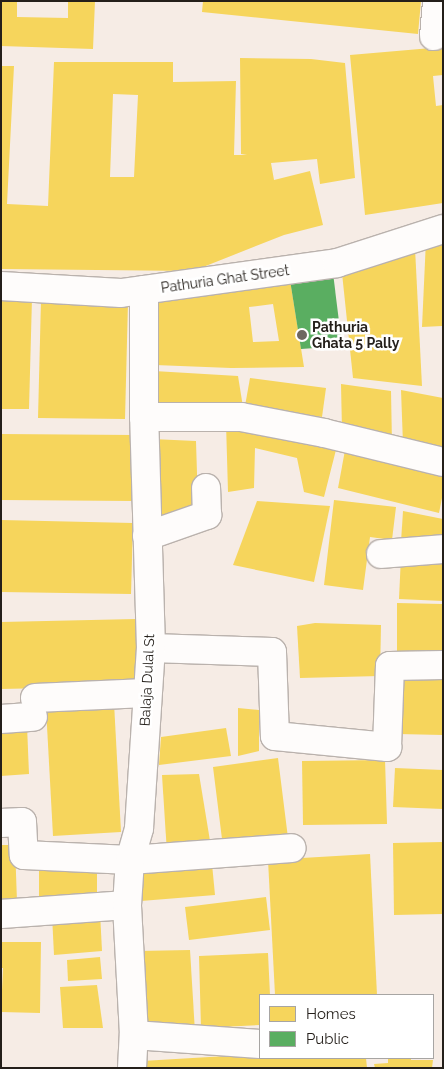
<!DOCTYPE html>
<style>
body{margin:0}
#map{position:relative;width:444px;height:1069px;overflow:hidden;background:#f6ece5;font-family:Raleway,sans-serif}
div>[style]{position:absolute}
.homes>*{inset:0;background:#f6d55c}
.public>*{inset:0;background:#5aae61}
.roads{filter:drop-shadow(1px 0 #bab2ad) drop-shadow(-1px 0 #bab2ad) drop-shadow(0 1px #bab2ad) drop-shadow(0 -1px #bab2ad)}
.minor>*{height:28px;margin:-14px;padding:0 14px;transform-origin:14px;border-radius:14px;background:#fefcfb}
.dots>*{width:14px;height:14px;translate:-50% -50%;box-sizing:border-box;border:2px solid #fff;border-radius:50%}
span{translate:-50% -50%;white-space:nowrap;text-align:center;line-height:1.15;-webkit-text-stroke:5px #fff;paint-order:stroke}
.street-label{font-size:14px;color:#241f1a}
.poi-label{font-size:14px;color:#241f1a;font-weight:700}
.left{translate:0 -50%;text-align:left}
.frame{position:absolute;inset:0;border:2px solid #241f1a;pointer-events:none}
.legend{position:absolute;left:259px;top:994px;width:175px;height:65px;box-sizing:border-box;background:#fff;border:1px solid #a7a5a3;margin:0;padding:6px 9px;list-style:none;font-size:15px;color:#241f1a}
.legend li{display:flex;align-items:center;gap:10px;height:25px}
.legend b{width:25px;border:1px solid #a7a5a3}
</style>
<div id="map">
<div class="homes">
<div style="clip-path:polygon(1px 1px,17px 1px,17px 17px,68px 18px,68px 1px,95px 1px,93px 49px,1px 46px)"></div>
<div style="clip-path:polygon(203px 1px,421px 1px,418px 34px,202px 12px)"></div>
<div style="clip-path:polygon(443px 47px,443px 75px,433px 76px,436px 106px,443px 105px,443px 203px,365px 215px,350px 55px)"></div>
<div style="clip-path:polygon(evenodd,240px 58px,311px 59px,345px 63px,355px 178px,320px 184px,317px 159px,271px 163px,274px 180px,310px 171px,323px 225px,284px 235px,193px 271px,1px 269px,1px 66px,14px 66px,7px 204px,48px 206px,54px 62px,173px 62px,173px 82px,236px 81px,234px 155px,247px 155px,241px 154px,240px 58px,113px 94px,138px 95px,134px 177px,110px 177px,113px 94px)"></div>
<div style="clip-path:polygon(443px 239px,442px 326px,422px 327px,426px 240px)"></div>
<div style="clip-path:polygon(415px 248px,422px 386px,353px 378px,342px 273px)"></div>
<div style="clip-path:polygon(evenodd,290px 280px,304px 367px,231px 368px,155px 365px,152px 300px,290px 280px,273px 304px,279px 341px,253px 342px,249px 307px,273px 304px)"></div>
<div style="clip-path:polygon(32px 298px,29px 409px,1px 409px,1px 299px)"></div>
<div style="clip-path:polygon(41px 300px,128px 302px,125px 419px,38px 418px)"></div>
<div style="clip-path:polygon(154px 371px,238px 376px,243px 407px,151px 406px)"></div>
<div style="clip-path:polygon(250px 378px,326px 388px,322px 417px,245px 406px)"></div>
<div style="clip-path:polygon(341px 384px,391px 391px,392px 444px,342px 431px)"></div>
<div style="clip-path:polygon(401px 390px,443px 398px,443px 451px,403px 444px)"></div>
<div style="clip-path:polygon(226px 423px,338px 442px,324px 497px,304px 492px,297px 458px,255px 448px,254px 488px,228px 492px)"></div>
<div style="clip-path:polygon(1px 434px,134px 435px,133px 501px,1px 500px)"></div>
<div style="clip-path:polygon(152px 439px,196px 441px,198px 507px,155px 522px)"></div>
<div style="clip-path:polygon(346px 445px,443px 471px,443px 493px,439px 513px,338px 488px)"></div>
<div style="clip-path:polygon(334px 500px,396px 507px,392px 540px,370px 537px,363px 590px,324px 585px)"></div>
<div style="clip-path:polygon(257px 501px,330px 506px,314px 582px,233px 565px)"></div>
<div style="clip-path:polygon(403px 511px,443px 519px,443px 544px,401px 542px)"></div>
<div style="clip-path:polygon(1px 520px,133px 523px,131px 594px,1px 592px)"></div>
<div style="clip-path:polygon(401px 556px,443px 557px,443px 601px,399px 599px)"></div>
<div style="clip-path:polygon(397px 603px,443px 604px,443px 661px,397px 660px)"></div>
<div style="clip-path:polygon(136px 619px,138px 686px,1px 689px,1px 622px)"></div>
<div style="clip-path:polygon(315px 623px,381px 625px,380px 676px,300px 678px,297px 626px)"></div>
<div style="clip-path:polygon(399px 674px,443px 675px,443px 735px,398px 734px)"></div>
<div style="clip-path:polygon(114px 703px,121px 832px,53px 836px,46px 708px)"></div>
<div style="clip-path:polygon(238px 708px,259px 710px,259px 751px,238px 756px)"></div>
<div style="clip-path:polygon(27px 725px,29px 774px,1px 776px,1px 726px)"></div>
<div style="clip-path:polygon(226px 728px,231px 756px,159px 765px,161px 737px)"></div>
<div style="clip-path:polygon(278px 758px,288px 838px,223px 847px,213px 767px)"></div>
<div style="clip-path:polygon(385px 760px,387px 824px,303px 825px,302px 761px)"></div>
<div style="clip-path:polygon(395px 768px,443px 770px,443px 809px,393px 807px)"></div>
<div style="clip-path:polygon(199px 774px,211px 847px,167px 853px,162px 775px)"></div>
<div style="clip-path:polygon(443px 842px,443px 914px,394px 915px,393px 843px)"></div>
<div style="clip-path:polygon(1px 845px,15px 845px,17px 902px,1px 903px)"></div>
<div style="clip-path:polygon(370px 854px,377px 995px,275px 995px,268px 860px)"></div>
<div style="clip-path:polygon(39px 864px,97px 864px,97px 901px,39px 901px)"></div>
<div style="clip-path:polygon(212px 864px,215px 895px,141px 901px,138px 870px)"></div>
<div style="clip-path:polygon(266px 897px,270px 930px,189px 940px,185px 907px)"></div>
<div style="clip-path:polygon(100px 912px,102px 951px,54px 955px,52px 915px)"></div>
<div style="clip-path:polygon(1px 942px,41px 942px,40px 1013px,1px 1012px,3px 968px,1px 968px)"></div>
<div style="clip-path:polygon(190px 950px,195px 1032px,144px 1034px,138px 951px)"></div>
<div style="clip-path:polygon(268px 953px,270px 995px,260px 995px,260px 1025px,201px 1028px,199px 956px)"></div>
<div style="clip-path:polygon(100px 957px,102px 979px,68px 981px,67px 960px)"></div>
<div style="clip-path:polygon(97px 985px,103px 1028px,63px 1028px,60px 987px)"></div>
<div style="clip-path:polygon(260px 1054px,260px 1058px,366px 1058px,367px 1068px,142px 1068px,142px 1061px)"></div>
<div style="clip-path:polygon(388px 1058px,411px 1058px,411px 1060px,433px 1060px,432px 1068px,375px 1068px,374px 1064px,388px 1063px)"></div>
</div>
<div class="public">
<div style="clip-path:polygon(333px 273px,342px 346px,301px 349px,290px 280px)"></div>
</div>
<div class="roads">
<div class="minor">
<div style="left:434px;top:36px;width:35px;rotate:-85deg"></div>
<div style="left:1px;top:286px;width:120px;rotate:3.3deg"></div>
<div style="left:121px;top:293px;width:218px;rotate:-7.9deg"></div>
<div style="left:337px;top:263px;width:111px;rotate:-17.8deg"></div>
<div style="left:144px;top:417px;width:97px"></div>
<div style="left:241px;top:417px;width:85px;rotate:10.9deg"></div>
<div style="left:324px;top:433px;width:122px;rotate:13.7deg"></div>
<div style="left:147px;top:536px;width:64px;rotate:-19.3deg"></div>
<div style="left:207px;top:515px;width:27px;rotate:-92deg"></div>
<div style="left:381px;top:554px;width:62px;rotate:-4.6deg"></div>
<div style="left:151px;top:648px;width:121px;rotate:1.9deg"></div>
<div style="left:272px;top:652px;width:84px;rotate:88deg"></div>
<div style="left:275px;top:736px;width:113px;rotate:5.6deg"></div>
<div style="left:387px;top:747px;width:81px;rotate:-87.9deg"></div>
<div style="left:390px;top:666px;width:53px;rotate:-1.1deg"></div>
<div style="left:35px;top:698px;width:111px;rotate:-2.6deg"></div>
<div style="left:1px;top:719px;width:32px;rotate:-4deg"></div>
<div style="left:1px;top:823px;width:21px;rotate:-3deg"></div>
<div style="left:22px;top:822px;width:33px;rotate:87deg"></div>
<div style="left:24px;top:855px;width:106px;rotate:2.7deg"></div>
<div style="left:130px;top:860px;width:162px;rotate:-4.2deg"></div>
<div style="left:1px;top:914px;width:126px;rotate:-4.1deg"></div>
<div style="left:134px;top:1035px;width:126px;rotate:4.1deg"></div>
<div style="left:132px;top:1068px;width:33px;rotate:-87deg"></div>
<div style="left:134px;top:1035px;width:130px;rotate:-93.1deg"></div>
<div style="left:127px;top:905px;width:45px;rotate:-86.2deg"></div>
<div style="left:130px;top:860px;width:33px;rotate:-74deg"></div>
<div style="left:139px;top:828px;width:180px;rotate:-86.2deg"></div>
<div style="left:151px;top:648px;width:231px;rotate:-91.7deg"></div>
<div style="left:144px;top:417px;width:127px;rotate:-90deg"></div>
</div>
</div>
<div class="dots">
<div style="left:302px;top:335px;background:#6e6761"></div>
</div>
<div class="street-label">
<span style="left:225px;top:279px;rotate:-8deg">Pathuria Ghat Street</span>
<span style="left:147px;top:680px;rotate:-87deg">Balaja Dulal St</span>
</div>
<div class="poi-label">
<span class="left" style="left:312px;top:335px">Pathuria<br>Ghata 5 Pally</span>
</div>
<div class="frame"></div>
<ul class="legend">
<li><b style="height:14px;background:#f6d55c"></b>Homes</li>
<li><b style="height:14px;background:#5aae61"></b>Public</li>
</ul>
</div>
